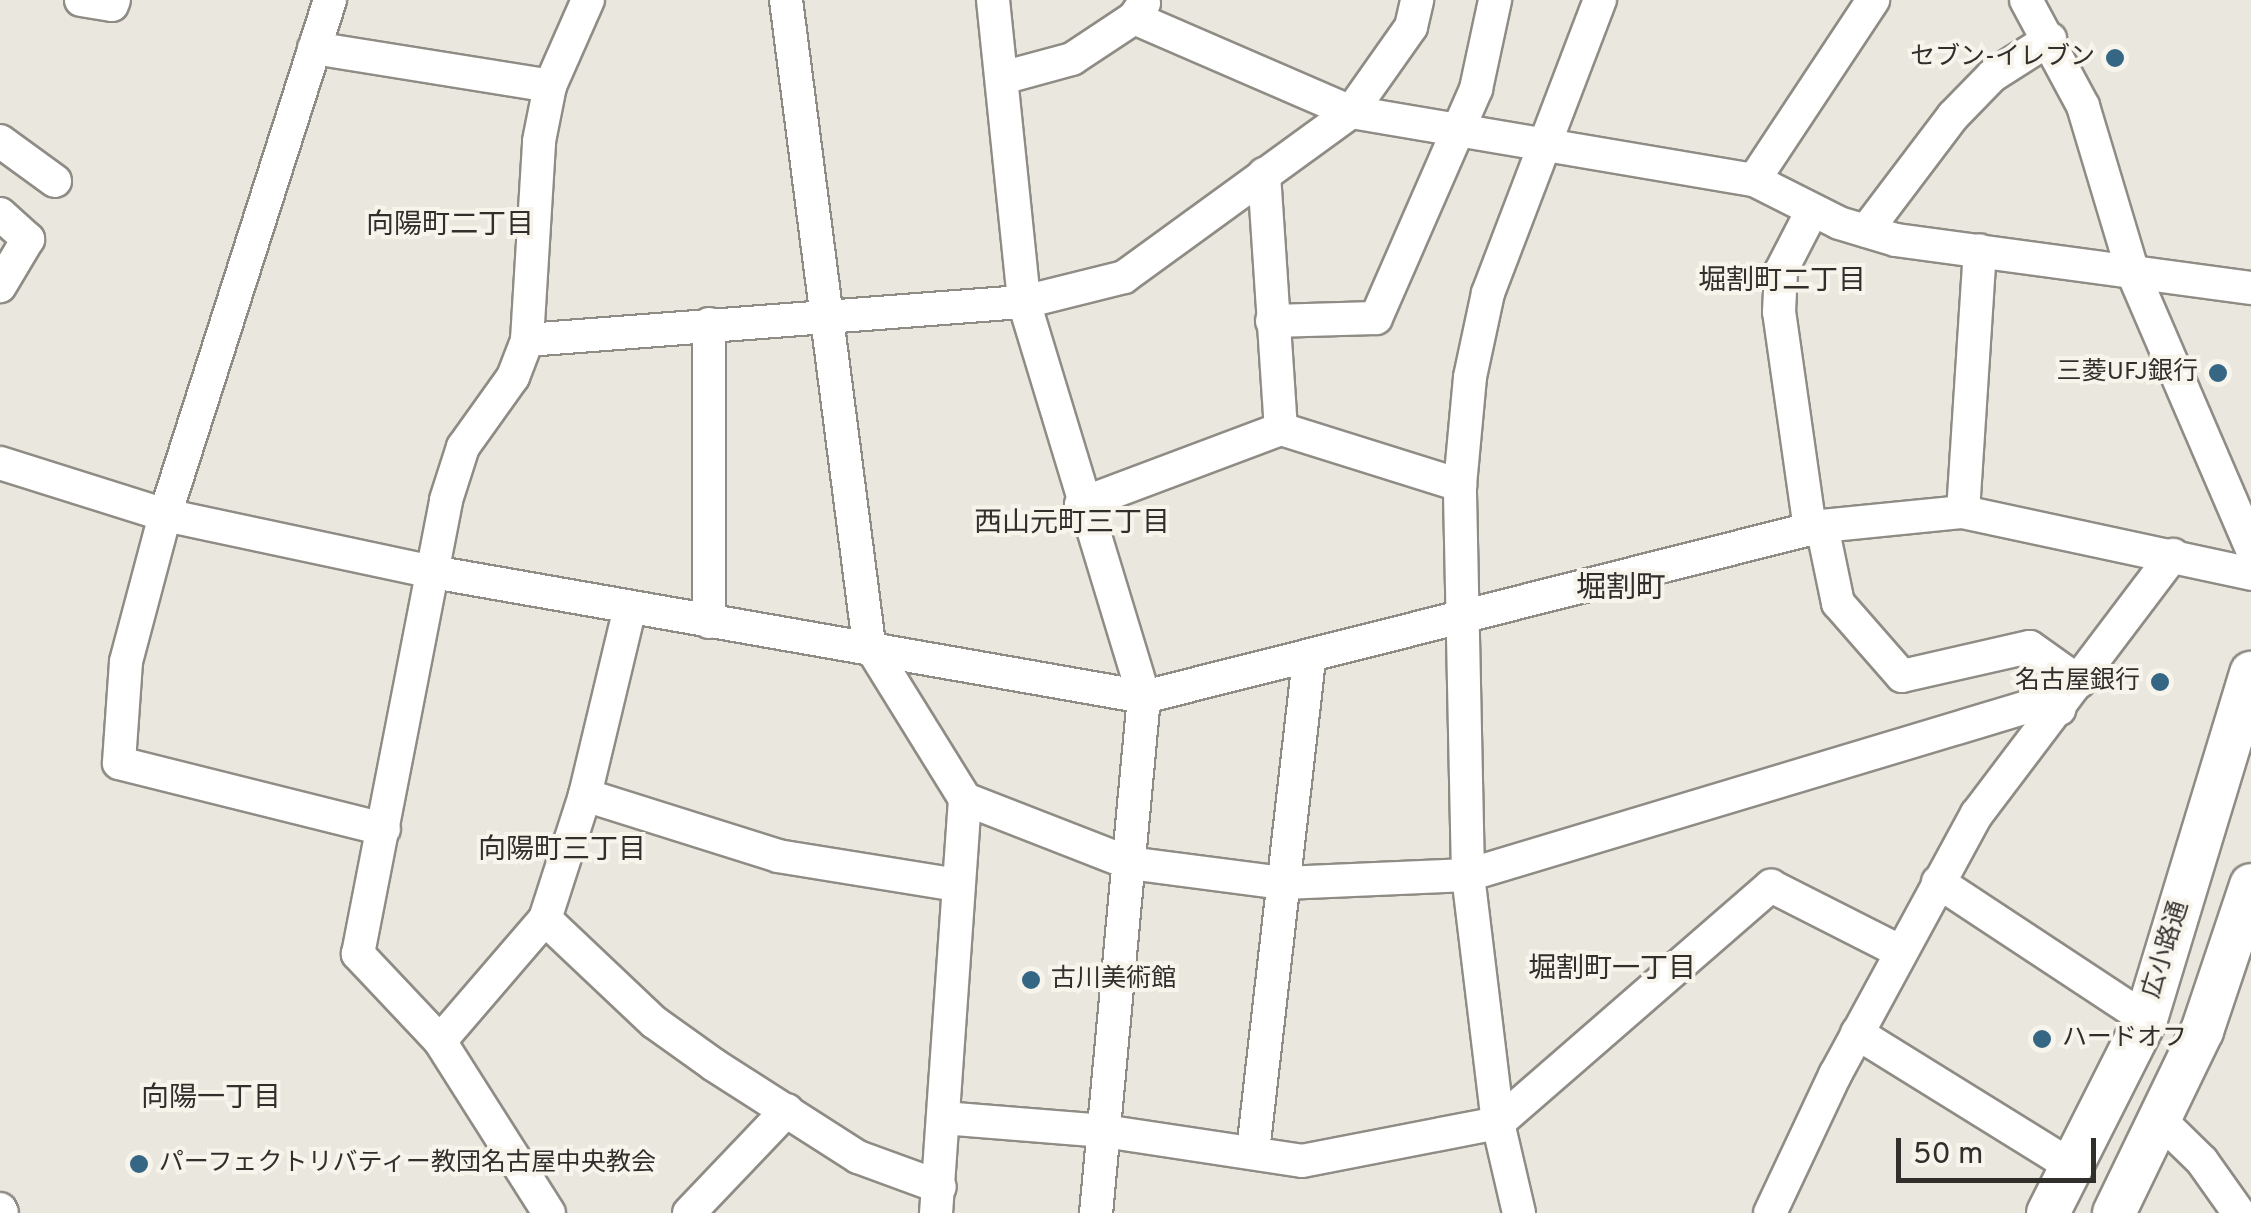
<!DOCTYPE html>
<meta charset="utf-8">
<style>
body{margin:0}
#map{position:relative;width:2251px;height:1213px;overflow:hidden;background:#eae7df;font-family:Overpass,"Noto Sans JP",sans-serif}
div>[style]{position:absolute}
.roads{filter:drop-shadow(2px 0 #8f8c85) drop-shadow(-2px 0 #8f8c85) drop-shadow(0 2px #8f8c85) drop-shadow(0 -2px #8f8c85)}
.minor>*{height:32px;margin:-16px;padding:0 16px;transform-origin:16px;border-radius:16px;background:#fff}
.major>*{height:42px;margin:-21px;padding:0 21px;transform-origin:21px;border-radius:21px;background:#fff}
.dots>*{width:28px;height:28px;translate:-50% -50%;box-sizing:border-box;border:5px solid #f7f4ec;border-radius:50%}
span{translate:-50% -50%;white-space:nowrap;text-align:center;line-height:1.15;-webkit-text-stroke:8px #f7f4ec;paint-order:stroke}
.poi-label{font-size:25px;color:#302f2c}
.right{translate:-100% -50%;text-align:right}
.left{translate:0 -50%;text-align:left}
.street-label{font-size:25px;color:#302f2c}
.neighbourhood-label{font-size:28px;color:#302f2c}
.quarter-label{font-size:30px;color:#302f2c}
.scale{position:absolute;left:1896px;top:1138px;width:200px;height:45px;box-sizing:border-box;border:5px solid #302f2c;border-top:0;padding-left:12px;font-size:30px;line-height:35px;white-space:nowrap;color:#302f2c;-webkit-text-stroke:8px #f7f4ec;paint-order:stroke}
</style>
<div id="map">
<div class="roads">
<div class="minor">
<div style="left:81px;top:0;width:31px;rotate:9deg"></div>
<div style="left:112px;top:5px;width:5px;rotate:-68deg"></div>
<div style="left:330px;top:0;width:541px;rotate:107.76deg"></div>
<div style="left:165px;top:515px;width:152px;rotate:104.9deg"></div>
<div style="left:126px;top:662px;width:101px;rotate:94deg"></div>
<div style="left:119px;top:763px;width:273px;rotate:14deg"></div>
<div style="left:786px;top:0;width:649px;rotate:82.66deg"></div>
<div style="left:869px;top:644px;width:182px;rotate:58.2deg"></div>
<div style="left:965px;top:799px;width:415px;rotate:94deg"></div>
<div style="left:993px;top:0;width:304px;rotate:84.1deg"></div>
<div style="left:1024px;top:302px;width:413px;rotate:73.1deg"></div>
<div style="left:1144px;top:697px;width:518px;rotate:95.31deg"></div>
<div style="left:2026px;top:0;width:120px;rotate:61.7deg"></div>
<div style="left:2083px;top:106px;width:174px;rotate:73.3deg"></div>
<div style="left:2133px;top:273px;width:298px;rotate:66.7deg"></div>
<div style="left:1134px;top:18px;width:236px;rotate:23.4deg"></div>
<div style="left:1351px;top:112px;width:409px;rotate:9.6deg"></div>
<div style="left:1754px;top:180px;width:95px;rotate:26.8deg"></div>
<div style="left:1839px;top:223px;width:59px;rotate:16.6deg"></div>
<div style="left:1896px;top:240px;width:358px;rotate:7.7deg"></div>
<div style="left:314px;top:48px;width:239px;rotate:9.1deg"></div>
<div style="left:1002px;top:78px;width:73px;rotate:-15.2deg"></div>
<div style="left:1072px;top:59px;width:74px;rotate:-33.5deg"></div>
<div style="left:1134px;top:18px;width:18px;rotate:-56deg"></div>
<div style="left:0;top:141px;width:68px;rotate:36deg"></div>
<div style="left:1264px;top:174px;width:256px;rotate:86.2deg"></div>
<div style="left:1754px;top:180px;width:216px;rotate:-56.5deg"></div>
<div style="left:0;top:214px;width:38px;rotate:42deg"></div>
<div style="left:28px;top:239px;width:55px;rotate:120.8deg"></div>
<div style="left:1866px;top:231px;width:144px;rotate:-52.9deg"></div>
<div style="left:1953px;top:116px;width:56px;rotate:-45.7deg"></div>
<div style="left:1992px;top:76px;width:69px;rotate:-32.5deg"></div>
<div style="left:1272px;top:321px;width:104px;rotate:-1.7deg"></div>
<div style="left:1376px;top:318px;width:250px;rotate:-66.4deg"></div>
<div style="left:1476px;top:89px;width:91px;rotate:-77.9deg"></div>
<div style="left:709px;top:324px;width:298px;rotate:90deg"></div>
<div style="left:527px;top:340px;width:498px;rotate:-4.4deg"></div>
<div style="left:1024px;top:302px;width:103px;rotate:-14deg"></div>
<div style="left:1124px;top:277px;width:281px;rotate:-36deg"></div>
<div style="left:1351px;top:112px;width:104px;rotate:-54.8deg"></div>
<div style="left:1411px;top:27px;width:28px;rotate:-77deg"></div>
<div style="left:0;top:463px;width:173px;rotate:17.5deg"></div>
<div style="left:165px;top:515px;width:274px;rotate:12deg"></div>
<div style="left:433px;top:572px;width:722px;rotate:9.97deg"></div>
<div style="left:1144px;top:697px;width:699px;rotate:-14.16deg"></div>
<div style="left:1822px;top:526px;width:142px;rotate:-5.7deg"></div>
<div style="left:1963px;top:512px;width:295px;rotate:12.1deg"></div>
<div style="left:1081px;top:504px;width:214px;rotate:-20.6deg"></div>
<div style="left:1281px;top:429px;width:188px;rotate:17.4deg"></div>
<div style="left:1963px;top:512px;width:262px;rotate:-86.3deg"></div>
<div style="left:1822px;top:526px;width:79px;rotate:78.3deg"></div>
<div style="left:1838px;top:603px;width:97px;rotate:48.8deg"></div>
<div style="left:1902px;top:676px;width:131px;rotate:-12.8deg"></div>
<div style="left:2030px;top:647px;width:60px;rotate:35.5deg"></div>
<div style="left:1810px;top:529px;width:219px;rotate:-98.1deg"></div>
<div style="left:1779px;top:312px;width:41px;rotate:-87.2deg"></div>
<div style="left:1781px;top:271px;width:68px;rotate:-62.7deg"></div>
<div style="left:585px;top:795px;width:202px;rotate:17.5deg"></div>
<div style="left:778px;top:856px;width:182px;rotate:9.2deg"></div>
<div style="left:965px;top:799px;width:176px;rotate:21.3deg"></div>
<div style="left:1129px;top:863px;width:156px;rotate:7.4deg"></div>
<div style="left:1284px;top:883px;width:184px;rotate:-2.5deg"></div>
<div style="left:1468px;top:875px;width:594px;rotate:-16.73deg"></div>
<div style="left:2037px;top:704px;width:23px;rotate:13deg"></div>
<div style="left:1938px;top:882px;width:249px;rotate:33.4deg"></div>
<div style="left:545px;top:919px;width:150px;rotate:43.4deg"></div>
<div style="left:654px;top:1022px;width:74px;rotate:35.6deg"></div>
<div style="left:714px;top:1065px;width:171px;rotate:32.6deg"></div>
<div style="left:858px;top:1157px;width:87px;rotate:20.1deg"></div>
<div style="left:1857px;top:1033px;width:256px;rotate:31.8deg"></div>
<div style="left:440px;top:1041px;width:161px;rotate:-49.3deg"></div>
<div style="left:545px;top:919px;width:130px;rotate:-72.1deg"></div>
<div style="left:585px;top:795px;width:188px;rotate:-76.5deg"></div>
<div style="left:943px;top:1118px;width:162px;rotate:4.6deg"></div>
<div style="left:1104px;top:1131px;width:200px;rotate:8.6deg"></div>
<div style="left:1302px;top:1161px;width:200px;rotate:-11deg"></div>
<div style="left:1498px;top:1123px;width:362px;rotate:-41deg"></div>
<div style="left:1771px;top:886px;width:144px;rotate:26.9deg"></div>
<div style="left:2159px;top:1119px;width:60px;rotate:44.3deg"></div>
<div style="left:2202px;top:1161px;width:64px;rotate:54.6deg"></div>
<div style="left:1253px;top:1151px;width:498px;rotate:-83.5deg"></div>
<div style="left:0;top:1209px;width:4px;rotate:63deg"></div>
<div style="left:549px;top:1213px;width:204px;rotate:-122.4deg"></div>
<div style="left:440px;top:1041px;width:120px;rotate:-133.3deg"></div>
<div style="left:358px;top:954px;width:462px;rotate:-79deg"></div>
<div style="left:446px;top:500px;width:56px;rotate:-72.2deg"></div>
<div style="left:463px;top:447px;width:86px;rotate:-54.5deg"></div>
<div style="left:513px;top:377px;width:40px;rotate:-69deg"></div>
<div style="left:527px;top:340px;width:199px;rotate:-86.5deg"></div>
<div style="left:539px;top:141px;width:56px;rotate:-78.7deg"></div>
<div style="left:550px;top:86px;width:94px;rotate:-66.2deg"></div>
<div style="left:689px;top:1213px;width:142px;rotate:-46.4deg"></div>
<div style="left:1519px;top:1213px;width:92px;rotate:-103.1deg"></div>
<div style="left:1498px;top:1123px;width:250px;rotate:-96.9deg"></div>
<div style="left:1468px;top:875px;width:390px;rotate:-91.2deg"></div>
<div style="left:1460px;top:485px;width:108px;rotate:-84.7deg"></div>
<div style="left:1470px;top:377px;width:86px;rotate:-77.9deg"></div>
<div style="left:1488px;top:293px;width:314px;rotate:-69.1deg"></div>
<div style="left:1770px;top:1213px;width:153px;rotate:-64.8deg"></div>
<div style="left:1835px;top:1075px;width:297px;rotate:-61.5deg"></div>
<div style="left:1977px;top:814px;width:325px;rotate:-52.9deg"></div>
</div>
<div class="major">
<div style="left:2048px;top:1213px;width:217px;rotate:-63.2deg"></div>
<div style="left:2146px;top:1019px;width:362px;rotate:-73.1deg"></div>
<div style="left:2114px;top:1213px;width:202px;rotate:-64.2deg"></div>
<div style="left:2202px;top:1031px;width:154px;rotate:-71.4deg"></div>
</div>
</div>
<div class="dots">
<div style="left:2115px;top:58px;background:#356785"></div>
<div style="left:2218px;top:373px;background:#356785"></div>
<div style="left:2160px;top:682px;background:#356785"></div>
<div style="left:1031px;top:980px;background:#356785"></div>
<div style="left:2042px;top:1039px;background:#356785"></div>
<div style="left:139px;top:1164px;background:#356785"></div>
</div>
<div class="poi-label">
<span class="right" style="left:2095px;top:58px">セブン-イレブン</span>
<span class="right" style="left:2198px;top:373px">三菱UFJ銀行</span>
<span class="right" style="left:2140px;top:682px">名古屋銀行</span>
<span class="left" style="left:1051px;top:980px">古川美術館</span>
<span class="left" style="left:2062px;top:1039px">ハードオフ</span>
<span class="left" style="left:159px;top:1164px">パーフェクトリバティー教団名古屋中央教会</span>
</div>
<div class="street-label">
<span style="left:2167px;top:950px;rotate:-73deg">広小路通</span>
</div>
<div class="neighbourhood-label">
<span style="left:450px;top:226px">向陽町二丁目</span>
<span style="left:1782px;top:282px">堀割町二丁目</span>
<span style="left:1072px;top:524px">西山元町三丁目</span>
<span style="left:562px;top:851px">向陽町三丁目</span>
<span style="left:1612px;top:970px">堀割町一丁目</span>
<span style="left:211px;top:1099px">向陽一丁目</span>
</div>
<div class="quarter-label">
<span style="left:1621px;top:590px">堀割町</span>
</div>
<div class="scale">50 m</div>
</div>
